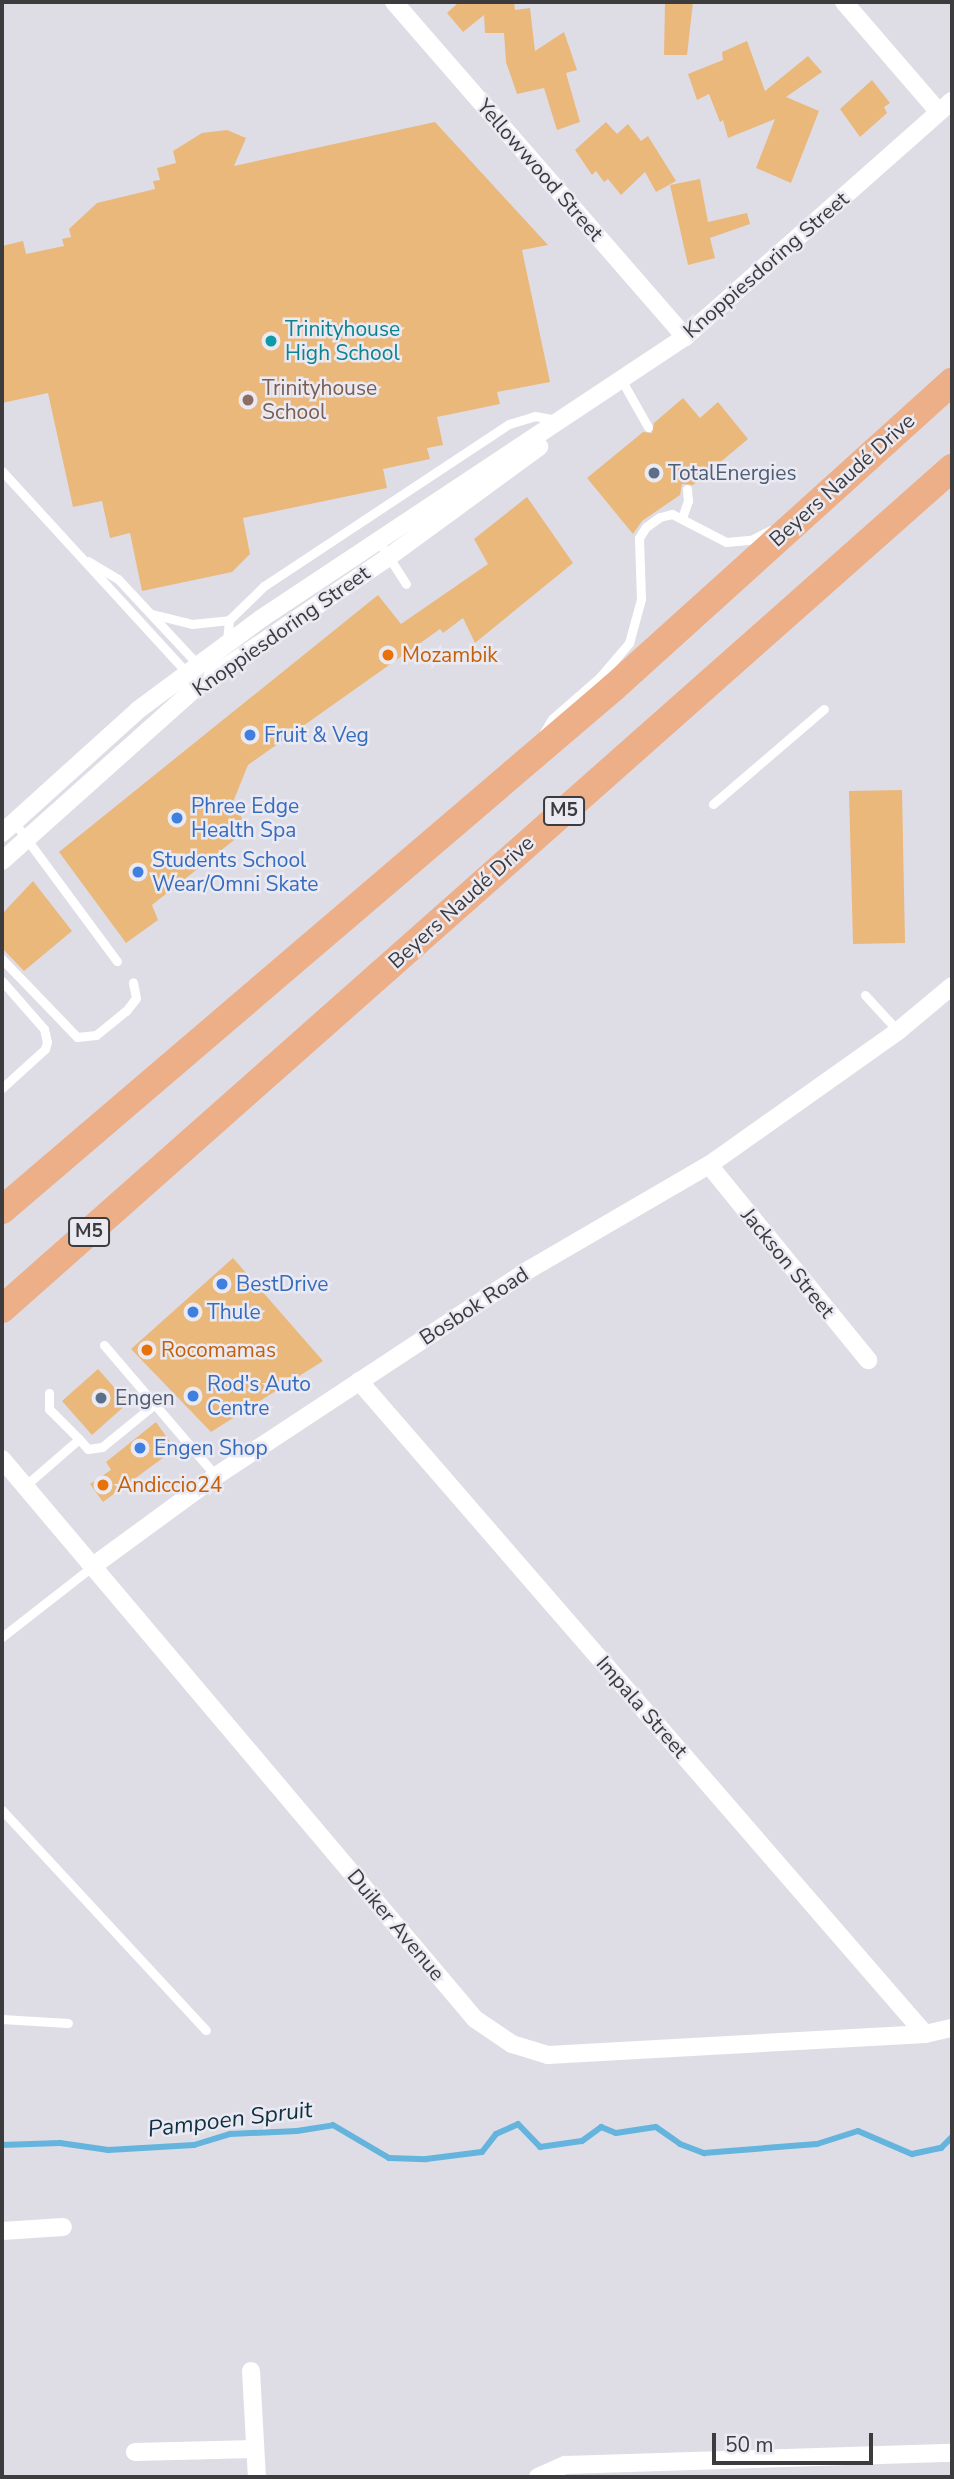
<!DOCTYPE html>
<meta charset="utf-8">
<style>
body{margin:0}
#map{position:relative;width:954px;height:2479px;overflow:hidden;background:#dedde6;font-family:"Nunito Sans",sans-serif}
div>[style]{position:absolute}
.stream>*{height:6px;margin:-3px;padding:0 3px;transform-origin:3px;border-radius:3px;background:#65b4dd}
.building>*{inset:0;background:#eab87b}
.lane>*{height:9px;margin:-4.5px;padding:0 4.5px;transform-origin:4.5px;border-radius:4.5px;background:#fff}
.street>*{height:18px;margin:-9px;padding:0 9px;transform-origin:9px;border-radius:9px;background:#fff}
.primary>*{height:28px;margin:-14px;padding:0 14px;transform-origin:14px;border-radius:14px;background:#ecaf88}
.dots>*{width:19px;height:19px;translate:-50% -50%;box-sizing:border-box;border:4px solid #ebeaf3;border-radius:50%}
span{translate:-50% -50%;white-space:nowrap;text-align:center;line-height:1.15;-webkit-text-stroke:5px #ebeaf3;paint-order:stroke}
.shield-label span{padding:2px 5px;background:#ebeaf3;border:2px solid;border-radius:5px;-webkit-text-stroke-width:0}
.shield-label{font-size:19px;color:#3c3c3f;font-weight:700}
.street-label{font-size:21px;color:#3c3c3f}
.culture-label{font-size:21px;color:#0d838f}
.left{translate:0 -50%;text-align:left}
.education-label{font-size:21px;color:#785e54}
.service-label{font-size:21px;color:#4e5e75}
.food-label{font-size:21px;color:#c56008}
.shop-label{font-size:21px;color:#366cbe}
.water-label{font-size:23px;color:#0d3143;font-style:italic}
.frame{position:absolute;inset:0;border:4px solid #3c3c3f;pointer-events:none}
.scale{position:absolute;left:712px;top:2433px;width:161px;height:32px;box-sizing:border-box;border:4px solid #3c3c3f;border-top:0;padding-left:9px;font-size:21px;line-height:24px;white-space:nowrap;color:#3c3c3f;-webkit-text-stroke:5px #ebeaf3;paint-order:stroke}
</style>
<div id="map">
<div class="stream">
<div style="left:2px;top:2145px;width:58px;rotate:-2deg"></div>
<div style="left:60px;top:2143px;width:49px;rotate:8.3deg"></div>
<div style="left:108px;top:2150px;width:86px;rotate:-3.3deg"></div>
<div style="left:194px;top:2145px;width:38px;rotate:-17deg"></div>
<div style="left:230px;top:2134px;width:67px;rotate:-2.6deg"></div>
<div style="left:297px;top:2131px;width:36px;rotate:-9deg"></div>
<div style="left:333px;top:2125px;width:65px;rotate:30.5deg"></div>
<div style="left:389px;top:2158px;width:37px;rotate:2deg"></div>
<div style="left:426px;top:2159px;width:56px;rotate:-7.1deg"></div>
<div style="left:482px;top:2152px;width:23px;rotate:-52deg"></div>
<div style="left:496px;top:2134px;width:24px;rotate:-24deg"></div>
<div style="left:518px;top:2124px;width:32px;rotate:46deg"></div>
<div style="left:540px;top:2147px;width:42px;rotate:-8.1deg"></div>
<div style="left:582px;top:2141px;width:24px;rotate:-36deg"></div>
<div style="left:601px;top:2127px;width:16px;rotate:22deg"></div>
<div style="left:616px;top:2133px;width:40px;rotate:-8.5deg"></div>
<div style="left:656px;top:2127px;width:29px;rotate:35deg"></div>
<div style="left:680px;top:2144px;width:26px;rotate:21deg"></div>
<div style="left:704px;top:2153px;width:113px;rotate:-4.6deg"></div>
<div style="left:817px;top:2144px;width:43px;rotate:-17.6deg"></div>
<div style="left:858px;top:2131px;width:59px;rotate:23.1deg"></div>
<div style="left:912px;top:2154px;width:30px;rotate:-12deg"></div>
<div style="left:941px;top:2148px;width:16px;rotate:-45deg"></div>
</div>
<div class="building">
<div style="clip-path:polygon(459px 2px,514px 2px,515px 10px,530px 8px,535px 51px,564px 32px,577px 70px,566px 73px,580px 122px,557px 130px,544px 88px,517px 94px,506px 62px,504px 33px,485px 33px,484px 15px,463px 32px,447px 13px)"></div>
<div style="clip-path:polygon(665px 2px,693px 2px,687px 55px,664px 55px)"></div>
<div style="clip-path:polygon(747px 41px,765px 91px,808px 56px,822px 72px,786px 97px,819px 111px,791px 183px,756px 168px,775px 119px,728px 138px,723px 120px,720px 122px,709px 94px,697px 100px,688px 74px,723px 60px,722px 52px)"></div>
<div style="clip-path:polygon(872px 80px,890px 103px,884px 107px,887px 113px,860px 137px,840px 109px)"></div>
<div style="clip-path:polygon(435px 122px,548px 245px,522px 250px,550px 382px,497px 392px,500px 404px,437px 417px,443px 445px,427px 448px,430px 459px,383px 469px,387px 488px,243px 518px,250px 554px,232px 572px,142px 591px,130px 533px,110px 538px,102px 501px,73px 507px,48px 393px,2px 403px,2px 246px,23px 241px,26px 254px,64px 246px,62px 239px,71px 237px,69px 229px,97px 203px,155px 189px,153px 181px,160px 180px,157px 168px,176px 163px,173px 151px,202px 133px,227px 130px,246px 138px,234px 166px)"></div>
<div style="clip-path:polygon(606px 122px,617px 134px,628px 124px,641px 141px,648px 136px,676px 181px,656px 192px,645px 172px,621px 195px,608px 179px,604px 182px,596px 171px,592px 175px,575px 150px)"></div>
<div style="clip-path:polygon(700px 179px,708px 222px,747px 213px,750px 224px,710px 238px,715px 258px,688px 265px,670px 185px)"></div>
<div style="clip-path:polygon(683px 398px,700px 418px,718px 402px,748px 439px,693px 485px,682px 484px,680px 495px,642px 521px,633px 534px,587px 478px,643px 432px,652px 433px,654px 423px)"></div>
<div style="clip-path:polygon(527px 497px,573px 563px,475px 643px,463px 618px,443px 633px,440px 629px,248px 765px,233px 802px,248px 829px,152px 905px,158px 920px,126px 943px,59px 852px,378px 595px,401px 624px,488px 564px,474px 539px)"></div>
<div style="clip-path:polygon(902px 790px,905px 943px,853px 944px,849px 791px)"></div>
<div style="clip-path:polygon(33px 881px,72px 931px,24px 971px,2px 948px,2px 914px)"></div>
<div style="clip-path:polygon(233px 1258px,323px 1361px,211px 1432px,131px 1349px)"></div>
<div style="clip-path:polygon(98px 1369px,128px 1403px,92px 1435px,62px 1401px)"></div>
<div style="clip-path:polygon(156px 1422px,175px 1449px,103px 1502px,90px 1484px,111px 1470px,106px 1462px)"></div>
</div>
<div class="lane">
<div style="left:622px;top:381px;width:53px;rotate:60.5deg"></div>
<div style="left:2px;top:471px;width:275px;rotate:47.5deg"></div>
<div style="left:682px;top:518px;width:18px;rotate:-71deg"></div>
<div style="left:688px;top:501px;width:12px;rotate:-95deg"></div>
<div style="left:378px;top:540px;width:52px;rotate:57.5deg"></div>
<div style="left:88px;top:561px;width:35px;rotate:31deg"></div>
<div style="left:118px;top:579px;width:119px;rotate:47deg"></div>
<div style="left:152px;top:614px;width:41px;rotate:14deg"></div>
<div style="left:192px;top:624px;width:37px;rotate:-6deg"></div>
<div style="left:227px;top:642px;width:22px;rotate:-85deg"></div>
<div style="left:229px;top:620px;width:49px;rotate:-44.2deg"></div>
<div style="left:264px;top:586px;width:294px;rotate:-33.5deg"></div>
<div style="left:509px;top:424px;width:27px;rotate:-17deg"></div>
<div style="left:535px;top:416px;width:22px;rotate:10deg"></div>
<div style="left:543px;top:734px;width:17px;rotate:-59deg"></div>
<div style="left:552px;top:719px;width:64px;rotate:-41.2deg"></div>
<div style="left:600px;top:677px;width:45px;rotate:-49.5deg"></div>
<div style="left:629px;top:643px;width:46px;rotate:-74.7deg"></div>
<div style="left:641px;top:599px;width:61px;rotate:-91.9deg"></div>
<div style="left:639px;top:538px;width:13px;rotate:-58deg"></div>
<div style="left:646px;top:527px;width:17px;rotate:-36deg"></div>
<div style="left:660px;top:517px;width:12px;rotate:-14deg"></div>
<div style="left:672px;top:514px;width:61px;rotate:27.4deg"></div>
<div style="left:726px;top:542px;width:25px;rotate:-5deg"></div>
<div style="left:751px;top:540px;width:22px;rotate:-27deg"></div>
<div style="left:713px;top:804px;width:146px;rotate:-40.6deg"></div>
<div style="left:14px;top:822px;width:173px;rotate:53.5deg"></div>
<div style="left:2px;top:959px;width:108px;rotate:46.1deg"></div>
<div style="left:77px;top:1037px;width:19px;rotate:-6deg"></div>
<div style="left:96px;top:1035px;width:38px;rotate:-39deg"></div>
<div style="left:126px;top:1011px;width:16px;rotate:-52deg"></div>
<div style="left:136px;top:998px;width:16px;rotate:-101deg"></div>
<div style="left:2px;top:981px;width:64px;rotate:48.8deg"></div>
<div style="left:44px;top:1029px;width:13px;rotate:77deg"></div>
<div style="left:47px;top:1042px;width:7px;rotate:106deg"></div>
<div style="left:45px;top:1049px;width:58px;rotate:137.8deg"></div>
<div style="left:865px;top:995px;width:49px;rotate:47.5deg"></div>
<div style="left:104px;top:1345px;width:172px;rotate:49.5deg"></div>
<div style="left:79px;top:1439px;width:13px;rotate:48deg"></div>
<div style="left:88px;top:1449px;width:14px;rotate:-8deg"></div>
<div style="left:102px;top:1447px;width:68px;rotate:-39.1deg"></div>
<div style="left:26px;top:1485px;width:70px;rotate:-41deg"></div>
<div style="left:79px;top:1439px;width:42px;rotate:-135deg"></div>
<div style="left:49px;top:1409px;width:16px;rotate:-90deg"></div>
<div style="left:2px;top:1637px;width:115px;rotate:-38deg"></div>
<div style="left:2px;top:1810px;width:300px;rotate:47.2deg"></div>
<div style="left:2px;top:2019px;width:66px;rotate:3.5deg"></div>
</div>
<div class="street">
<div style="left:394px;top:2px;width:444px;rotate:49deg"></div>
<div style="left:844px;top:2px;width:145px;rotate:49.2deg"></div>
<div style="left:2px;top:833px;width:183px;rotate:-42.1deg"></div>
<div style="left:138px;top:710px;width:154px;rotate:-36.6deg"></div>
<div style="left:262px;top:618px;width:508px;rotate:-33.6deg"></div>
<div style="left:685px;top:337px;width:356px;rotate:-41.5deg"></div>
<div style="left:2px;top:861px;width:263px;rotate:-41.8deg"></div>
<div style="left:198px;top:686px;width:232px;rotate:-34.1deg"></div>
<div style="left:390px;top:556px;width:185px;rotate:-36.2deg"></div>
<div style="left:709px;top:1165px;width:252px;rotate:50.8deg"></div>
<div style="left:359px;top:1381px;width:864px;rotate:49.08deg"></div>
<div style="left:2px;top:1459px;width:733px;rotate:49.81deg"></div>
<div style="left:475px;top:2019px;width:45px;rotate:34deg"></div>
<div style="left:512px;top:2044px;width:38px;rotate:17deg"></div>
<div style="left:548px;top:2055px;width:378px;rotate:-3.2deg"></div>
<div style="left:925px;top:2034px;width:28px;rotate:-13deg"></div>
<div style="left:93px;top:1566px;width:152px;rotate:-36.2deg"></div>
<div style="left:216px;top:1476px;width:376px;rotate:-33.4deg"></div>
<div style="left:530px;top:1269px;width:207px;rotate:-30.2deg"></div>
<div style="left:709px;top:1165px;width:232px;rotate:-35.3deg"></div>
<div style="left:898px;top:1031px;width:70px;rotate:-39.8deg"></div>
<div style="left:2px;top:2231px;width:61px;rotate:-3.8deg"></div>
<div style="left:251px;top:2371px;width:106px;rotate:86.8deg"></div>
<div style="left:135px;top:2452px;width:120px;rotate:-1.4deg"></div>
<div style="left:538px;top:2477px;width:30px;rotate:-24deg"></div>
<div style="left:565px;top:2465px;width:387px;rotate:-1.8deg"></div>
</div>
<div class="primary">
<div style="left:2px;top:1210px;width:804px;rotate:-40.51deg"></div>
<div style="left:613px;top:688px;width:457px;rotate:-42.1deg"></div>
<div style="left:2px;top:1309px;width:1269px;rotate:-41.52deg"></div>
</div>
<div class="dots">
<div style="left:271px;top:341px;background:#0f9aa8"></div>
<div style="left:248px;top:400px;background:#8d6e63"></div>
<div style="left:654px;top:473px;background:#5c6f8a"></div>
<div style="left:388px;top:655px;background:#e8710a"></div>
<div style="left:250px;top:735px;background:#3f7fe0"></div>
<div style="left:177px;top:818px;background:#3f7fe0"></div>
<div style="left:138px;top:872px;background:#3f7fe0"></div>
<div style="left:222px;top:1284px;background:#3f7fe0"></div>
<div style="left:193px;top:1312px;background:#3f7fe0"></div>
<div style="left:147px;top:1350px;background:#e8710a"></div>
<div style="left:193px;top:1396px;background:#3f7fe0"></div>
<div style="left:101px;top:1398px;background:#5c6f8a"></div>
<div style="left:140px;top:1448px;background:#3f7fe0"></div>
<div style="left:103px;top:1485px;background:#e8710a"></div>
</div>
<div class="shield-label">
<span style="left:564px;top:811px">M5</span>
<span style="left:89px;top:1232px">M5</span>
</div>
<div class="street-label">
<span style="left:540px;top:170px;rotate:49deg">Yellowwood Street</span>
<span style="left:766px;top:265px;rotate:-41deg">Knoppiesdoring Street</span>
<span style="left:842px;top:480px;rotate:-42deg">Beyers Naudé Drive</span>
<span style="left:281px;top:631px;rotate:-35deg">Knoppiesdoring Street</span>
<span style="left:461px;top:902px;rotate:-42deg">Beyers Naudé Drive</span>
<span style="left:788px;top:1263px;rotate:51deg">Jackson Street</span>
<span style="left:474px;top:1306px;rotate:-33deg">Bosbok Road</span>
<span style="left:642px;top:1707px;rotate:49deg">Impala Street</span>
<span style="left:396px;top:1925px;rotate:50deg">Duiker Avenue</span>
</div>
<div class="culture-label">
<span class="left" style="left:285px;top:341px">Trinityhouse<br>High School</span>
</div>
<div class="education-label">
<span class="left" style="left:262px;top:400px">Trinityhouse<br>School</span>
</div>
<div class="service-label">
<span class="left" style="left:668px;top:473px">TotalEnergies</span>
<span class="left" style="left:115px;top:1398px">Engen</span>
</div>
<div class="food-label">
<span class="left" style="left:402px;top:655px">Mozambik</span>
<span class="left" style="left:161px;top:1350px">Rocomamas</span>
<span class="left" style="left:117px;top:1485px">Andiccio24</span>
</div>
<div class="shop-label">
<span class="left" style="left:264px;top:735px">Fruit &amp; Veg</span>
<span class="left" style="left:191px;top:818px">Phree Edge<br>Health Spa</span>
<span class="left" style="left:152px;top:872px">Students School<br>Wear/Omni Skate</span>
<span class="left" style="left:236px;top:1284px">BestDrive</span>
<span class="left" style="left:207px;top:1312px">Thule</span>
<span class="left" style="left:207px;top:1396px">Rod's Auto<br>Centre</span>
<span class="left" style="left:154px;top:1448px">Engen Shop</span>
</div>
<div class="water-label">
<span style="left:230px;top:2120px;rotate:-7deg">Pampoen Spruit</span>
</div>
<div class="frame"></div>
<div class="scale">50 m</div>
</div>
